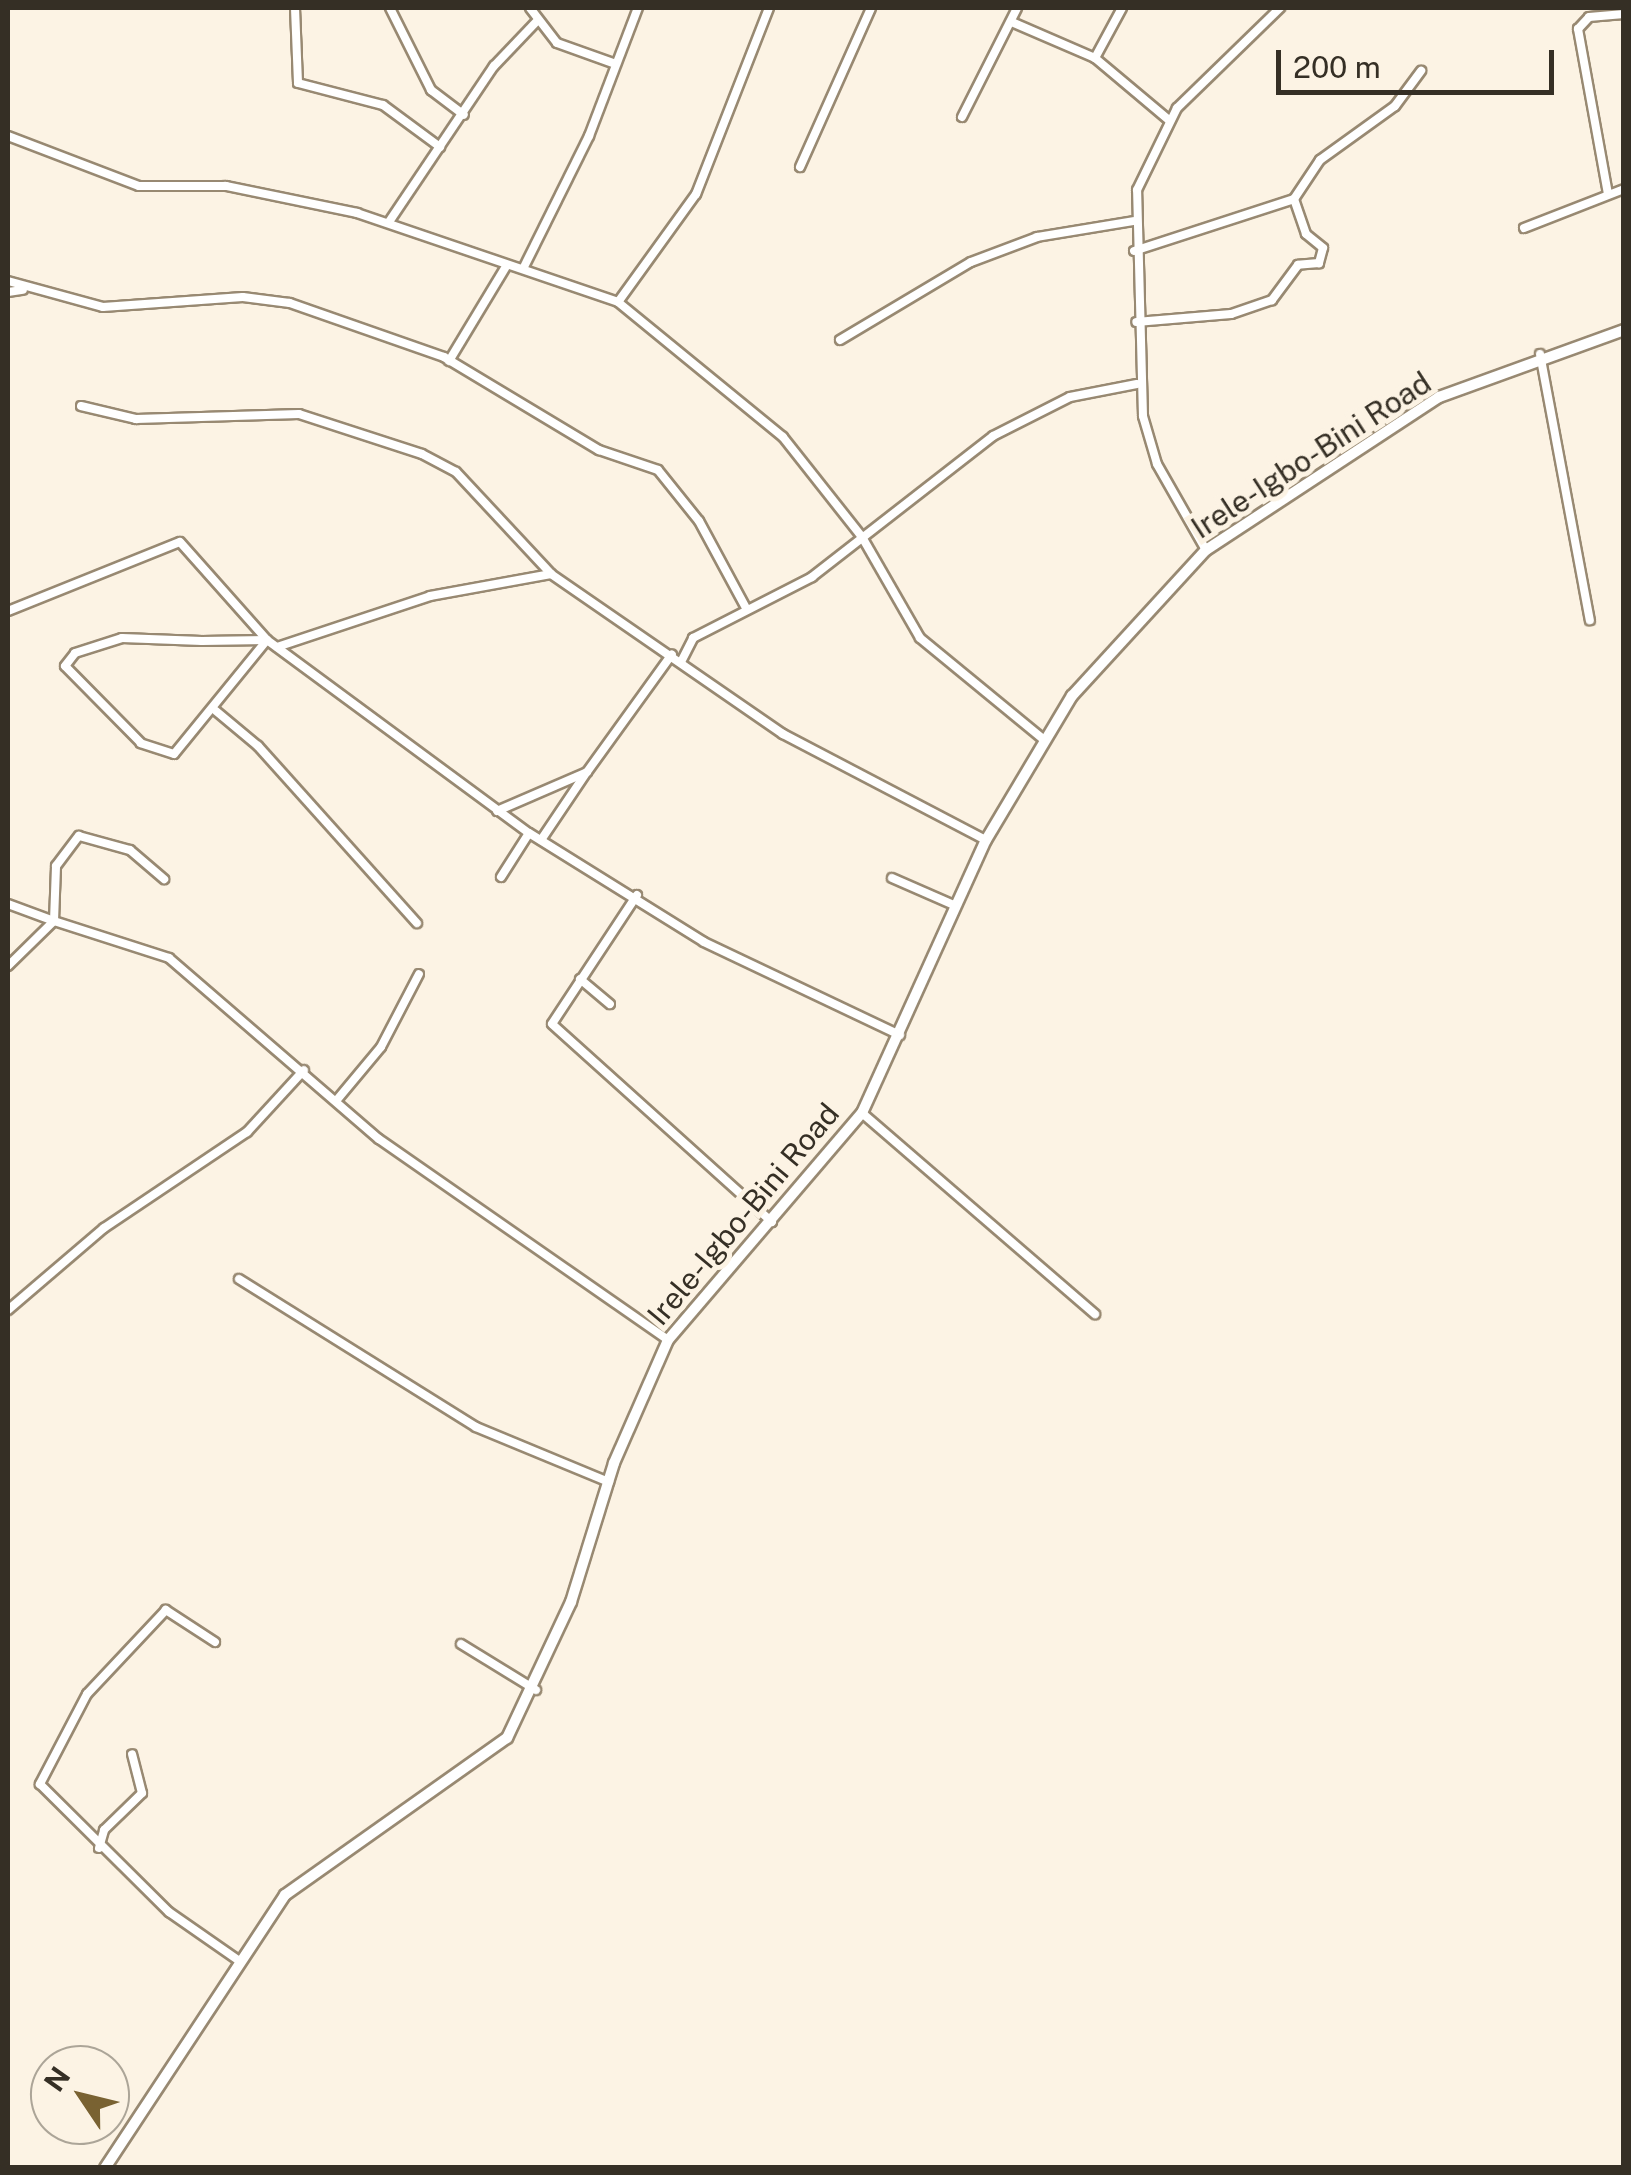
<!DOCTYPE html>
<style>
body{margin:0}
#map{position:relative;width:1631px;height:2175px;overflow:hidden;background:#fcf3e4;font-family:"Public Sans",sans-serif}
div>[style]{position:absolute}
.roads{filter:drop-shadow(2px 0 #988972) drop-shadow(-2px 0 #988972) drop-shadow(0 2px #988972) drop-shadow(0 -2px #988972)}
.minor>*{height:8px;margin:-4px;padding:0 4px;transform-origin:4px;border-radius:4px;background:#fff}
.tertiary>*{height:10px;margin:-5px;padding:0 5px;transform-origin:5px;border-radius:5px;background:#fff}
span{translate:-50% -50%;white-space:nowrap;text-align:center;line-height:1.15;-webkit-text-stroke:10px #fcf3e4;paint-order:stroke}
.street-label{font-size:30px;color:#352f25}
.frame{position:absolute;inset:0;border:10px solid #352f25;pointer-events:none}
.north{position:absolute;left:30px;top:2045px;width:100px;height:100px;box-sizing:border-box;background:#fcf3e4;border:2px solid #aca598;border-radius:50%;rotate:305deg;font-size:28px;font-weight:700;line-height:40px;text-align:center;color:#352f25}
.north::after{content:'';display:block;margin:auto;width:35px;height:45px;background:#796232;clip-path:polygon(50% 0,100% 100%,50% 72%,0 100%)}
.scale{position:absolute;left:1276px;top:50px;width:278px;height:45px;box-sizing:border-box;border:5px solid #352f25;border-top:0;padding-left:12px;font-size:30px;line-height:35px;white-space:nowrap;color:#352f25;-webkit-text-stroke:8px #fcf3e4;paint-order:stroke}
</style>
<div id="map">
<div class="roads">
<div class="minor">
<div style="left:295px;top:8px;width:75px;rotate:87.7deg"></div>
<div style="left:298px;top:83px;width:88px;rotate:14.5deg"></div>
<div style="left:383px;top:105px;width:71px;rotate:36.4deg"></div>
<div style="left:390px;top:8px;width:92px;rotate:63.4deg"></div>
<div style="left:431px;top:90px;width:41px;rotate:37.1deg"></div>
<div style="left:530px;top:8px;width:44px;rotate:52.4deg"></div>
<div style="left:557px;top:43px;width:59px;rotate:19.7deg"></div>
<div style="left:769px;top:8px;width:200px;rotate:111.4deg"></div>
<div style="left:696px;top:194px;width:133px;rotate:125.8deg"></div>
<div style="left:618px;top:302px;width:213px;rotate:39.3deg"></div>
<div style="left:783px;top:437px;width:127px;rotate:51.7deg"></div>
<div style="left:862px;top:537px;width:116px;rotate:60.1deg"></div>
<div style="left:920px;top:638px;width:159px;rotate:39.4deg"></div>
<div style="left:1122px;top:8px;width:57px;rotate:118.4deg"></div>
<div style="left:1095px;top:58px;width:97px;rotate:40deg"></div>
<div style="left:1014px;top:23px;width:88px;rotate:23.4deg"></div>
<div style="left:962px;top:117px;width:122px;rotate:-63.2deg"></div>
<div style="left:8px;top:136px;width:140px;rotate:20.9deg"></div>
<div style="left:139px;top:186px;width:87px"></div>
<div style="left:226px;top:186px;width:134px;rotate:11.6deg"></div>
<div style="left:357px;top:213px;width:276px;rotate:18.8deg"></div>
<div style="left:800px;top:167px;width:174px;rotate:-65.9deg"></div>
<div style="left:1608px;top:194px;width:168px;rotate:-100.3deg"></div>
<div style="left:1578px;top:29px;width:16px;rotate:-47deg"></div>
<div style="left:1589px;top:17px;width:35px;rotate:-5deg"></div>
<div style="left:1294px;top:199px;width:47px;rotate:-56.3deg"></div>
<div style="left:1320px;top:160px;width:92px;rotate:-35.8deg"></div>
<div style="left:1395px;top:106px;width:44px;rotate:-53.4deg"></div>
<div style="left:389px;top:222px;width:188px;rotate:-56.1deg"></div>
<div style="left:494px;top:66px;width:61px;rotate:-46.3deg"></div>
<div style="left:1524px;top:228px;width:107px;rotate:-21.3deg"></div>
<div style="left:1134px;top:251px;width:168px;rotate:-18deg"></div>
<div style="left:1294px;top:199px;width:37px;rotate:71deg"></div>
<div style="left:1306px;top:234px;width:22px;rotate:39deg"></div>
<div style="left:1323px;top:248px;width:16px;rotate:105deg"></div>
<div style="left:1319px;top:263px;width:21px;rotate:175deg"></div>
<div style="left:1298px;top:265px;width:44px;rotate:126.6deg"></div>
<div style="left:1272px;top:300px;width:43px;rotate:161.1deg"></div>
<div style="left:1231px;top:314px;width:95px;rotate:175.2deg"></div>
<div style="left:524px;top:267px;width:146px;rotate:-63.6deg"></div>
<div style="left:589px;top:136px;width:137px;rotate:-69.1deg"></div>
<div style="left:8px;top:281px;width:98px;rotate:15.3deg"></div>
<div style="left:103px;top:307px;width:140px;rotate:-4.1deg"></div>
<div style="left:243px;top:297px;width:47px;rotate:7.3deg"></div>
<div style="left:290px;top:303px;width:163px;rotate:19.3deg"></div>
<div style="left:444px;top:357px;width:181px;rotate:31deg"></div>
<div style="left:599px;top:450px;width:62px;rotate:18.7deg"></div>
<div style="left:658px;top:470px;width:65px;rotate:51.2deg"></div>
<div style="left:699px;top:521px;width:99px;rotate:61.6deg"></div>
<div style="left:8px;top:292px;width:15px;rotate:-8deg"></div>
<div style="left:840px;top:340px;width:152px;rotate:-30.8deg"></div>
<div style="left:971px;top:262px;width:71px;rotate:-20.7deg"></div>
<div style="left:1037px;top:237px;width:98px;rotate:-9.4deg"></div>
<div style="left:1540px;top:354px;width:271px;rotate:79.4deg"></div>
<div style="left:449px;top:361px;width:112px;rotate:-58.9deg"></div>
<div style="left:81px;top:406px;width:57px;rotate:13.3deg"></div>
<div style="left:136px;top:419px;width:163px;rotate:-1.8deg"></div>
<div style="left:299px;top:414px;width:129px;rotate:18deg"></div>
<div style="left:422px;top:454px;width:38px;rotate:28deg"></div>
<div style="left:456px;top:472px;width:139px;rotate:47deg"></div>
<div style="left:551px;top:574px;width:282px;rotate:34.6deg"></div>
<div style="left:783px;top:734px;width:229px;rotate:27.6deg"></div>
<div style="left:1206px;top:550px;width:99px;rotate:-119.7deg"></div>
<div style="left:1157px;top:464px;width:50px;rotate:-106.3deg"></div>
<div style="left:1143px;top:416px;width:226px;rotate:-91.5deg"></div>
<div style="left:1137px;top:190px;width:91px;rotate:-64deg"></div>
<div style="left:1177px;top:108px;width:144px;rotate:-44.2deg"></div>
<div style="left:8px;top:611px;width:185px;rotate:-21.9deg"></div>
<div style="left:180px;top:542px;width:131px;rotate:48.4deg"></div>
<div style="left:267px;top:640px;width:325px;rotate:36.4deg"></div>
<div style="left:529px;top:833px;width:206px;rotate:31.9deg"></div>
<div style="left:704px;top:942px;width:217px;rotate:25.4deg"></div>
<div style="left:122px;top:638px;width:80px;rotate:2.1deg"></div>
<div style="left:202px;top:641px;width:65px;rotate:-0.9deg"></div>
<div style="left:267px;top:640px;width:147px;rotate:129.2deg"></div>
<div style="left:174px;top:754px;width:35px;rotate:-162deg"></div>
<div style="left:141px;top:743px;width:108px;rotate:-134.6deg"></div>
<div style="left:65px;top:666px;width:16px;rotate:-52deg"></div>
<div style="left:75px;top:653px;width:49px;rotate:-17.7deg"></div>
<div style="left:277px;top:647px;width:161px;rotate:-18.4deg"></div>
<div style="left:430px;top:596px;width:123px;rotate:-10.3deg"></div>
<div style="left:681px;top:662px;width:27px;rotate:-63deg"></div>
<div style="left:693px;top:638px;width:134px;rotate:-27.1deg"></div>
<div style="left:812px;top:577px;width:229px;rotate:-37.9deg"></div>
<div style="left:993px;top:436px;width:86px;rotate:-26.9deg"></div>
<div style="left:1070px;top:397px;width:68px;rotate:-11deg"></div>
<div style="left:216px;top:711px;width:55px;rotate:39.8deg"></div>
<div style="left:258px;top:746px;width:238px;rotate:48.1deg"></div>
<div style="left:497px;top:811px;width:98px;rotate:-23.4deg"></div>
<div style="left:587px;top:772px;width:145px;rotate:-54.2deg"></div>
<div style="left:541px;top:840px;width:81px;rotate:-56.1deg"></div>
<div style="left:501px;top:877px;width:52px;rotate:-57.5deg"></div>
<div style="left:892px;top:878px;width:70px;rotate:23.6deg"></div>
<div style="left:637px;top:895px;width:154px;rotate:123.4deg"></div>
<div style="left:552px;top:1024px;width:296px;rotate:42deg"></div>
<div style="left:8px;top:904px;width:49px;rotate:20.3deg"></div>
<div style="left:54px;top:921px;width:55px;rotate:-87.9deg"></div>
<div style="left:56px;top:866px;width:38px;rotate:-53deg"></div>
<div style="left:79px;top:836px;width:53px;rotate:15.4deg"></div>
<div style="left:130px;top:850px;width:45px;rotate:40.5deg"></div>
<div style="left:8px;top:966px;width:64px;rotate:-44.4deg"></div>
<div style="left:54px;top:921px;width:121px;rotate:17.8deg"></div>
<div style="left:169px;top:958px;width:277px;rotate:40.8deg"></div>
<div style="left:379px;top:1139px;width:352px;rotate:34.8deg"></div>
<div style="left:580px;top:979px;width:39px;rotate:40deg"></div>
<div style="left:336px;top:1101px;width:70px;rotate:-50.2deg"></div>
<div style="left:381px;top:1047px;width:82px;rotate:-62.5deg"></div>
<div style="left:862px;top:1113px;width:308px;rotate:40.8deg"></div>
<div style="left:239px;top:1279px;width:279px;rotate:32deg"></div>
<div style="left:476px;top:1427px;width:144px;rotate:22.5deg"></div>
<div style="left:8px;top:1310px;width:126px;rotate:-40.5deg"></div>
<div style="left:104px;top:1228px;width:172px;rotate:-33.9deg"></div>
<div style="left:247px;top:1132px;width:84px;rotate:-47.4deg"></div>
<div style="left:215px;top:1642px;width:59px;rotate:-146.9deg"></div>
<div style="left:166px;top:1610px;width:115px;rotate:133.2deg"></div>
<div style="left:87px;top:1694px;width:102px;rotate:117.6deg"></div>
<div style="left:40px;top:1784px;width:182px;rotate:44.8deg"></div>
<div style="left:169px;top:1912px;width:84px;rotate:34.8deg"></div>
<div style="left:461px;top:1644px;width:88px;rotate:31.5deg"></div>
<div style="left:99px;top:1848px;width:19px;rotate:-74deg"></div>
<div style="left:104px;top:1830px;width:53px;rotate:-44.2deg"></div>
<div style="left:142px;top:1793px;width:40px;rotate:-104.4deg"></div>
</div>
<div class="tertiary">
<div style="left:105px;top:2168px;width:327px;rotate:-56.6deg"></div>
<div style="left:285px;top:1895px;width:272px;rotate:-35.3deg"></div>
<div style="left:507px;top:1738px;width:150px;rotate:-64.8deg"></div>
<div style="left:571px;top:1602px;width:145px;rotate:-72.8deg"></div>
<div style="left:614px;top:1463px;width:134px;rotate:-66.3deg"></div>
<div style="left:668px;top:1340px;width:299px;rotate:-49.5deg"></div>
<div style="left:862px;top:1113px;width:300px;rotate:-65.6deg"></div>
<div style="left:986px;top:840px;width:168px;rotate:-59.2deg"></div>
<div style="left:1072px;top:696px;width:198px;rotate:-47.5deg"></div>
<div style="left:1206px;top:550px;width:279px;rotate:-33.3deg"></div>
<div style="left:1439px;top:397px;width:197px;rotate:-19.9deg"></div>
</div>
</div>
<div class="street-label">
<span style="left:1311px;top:455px;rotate:-33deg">Irele-Igbo-Bini Road</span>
<span style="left:743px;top:1214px;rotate:-50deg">Irele-Igbo-Bini Road</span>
</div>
<div class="frame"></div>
<div class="north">N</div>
<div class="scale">200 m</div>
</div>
